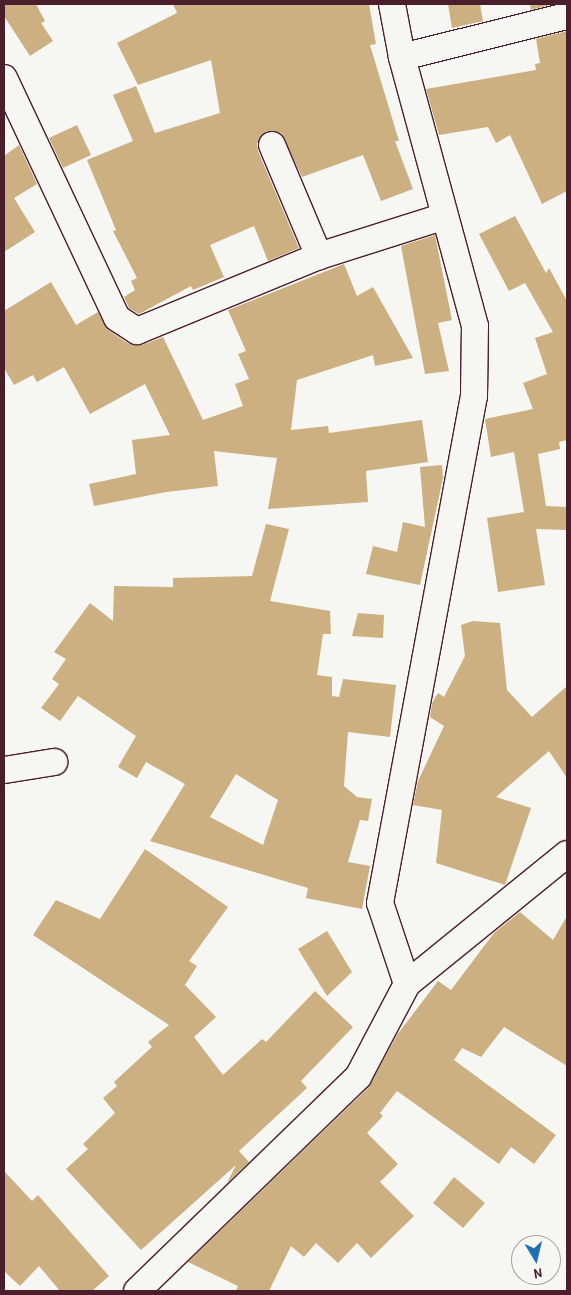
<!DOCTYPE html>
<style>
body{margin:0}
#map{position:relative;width:571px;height:1295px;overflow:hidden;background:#f6f6f2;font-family:"Patrick Hand",sans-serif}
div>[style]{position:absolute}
.building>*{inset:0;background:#ccb081}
.roads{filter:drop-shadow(1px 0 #4a1f2b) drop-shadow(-1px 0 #4a1f2b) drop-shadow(0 1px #4a1f2b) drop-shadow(0 -1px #4a1f2b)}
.minor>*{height:26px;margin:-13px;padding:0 13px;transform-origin:13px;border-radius:13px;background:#f6f6f2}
span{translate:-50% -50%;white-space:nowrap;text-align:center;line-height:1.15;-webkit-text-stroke:4px #f6f6f2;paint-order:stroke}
.frame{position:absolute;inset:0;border:5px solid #4a1f2b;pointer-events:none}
.north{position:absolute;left:511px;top:1235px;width:50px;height:50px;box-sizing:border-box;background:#f6f6f2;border:1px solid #b1a0a2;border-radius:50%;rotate:171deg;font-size:14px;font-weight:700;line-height:20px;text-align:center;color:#4a1f2b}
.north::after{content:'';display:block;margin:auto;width:18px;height:22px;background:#1f6fb2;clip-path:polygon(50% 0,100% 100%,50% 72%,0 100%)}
</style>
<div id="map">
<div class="building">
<div style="clip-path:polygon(4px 4px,36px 4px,45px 21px,41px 23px,53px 41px,30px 56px,4px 16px)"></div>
<div style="clip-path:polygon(173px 4px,369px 4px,376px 44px,370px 45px,399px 141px,395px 141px,413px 189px,381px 201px,363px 155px,302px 177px,281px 133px,266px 131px,257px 143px,258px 151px,299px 248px,268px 261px,254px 226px,210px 245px,224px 277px,193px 290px,191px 286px,139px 314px,129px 308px,124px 297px,135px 290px,131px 281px,137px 278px,113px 231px,116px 230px,87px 160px,133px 141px,113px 95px,136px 86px,155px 133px,220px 113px,211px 60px,138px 85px,117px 43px,177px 13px)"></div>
<div style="clip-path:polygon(448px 4px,480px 4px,483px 21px,452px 28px)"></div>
<div style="clip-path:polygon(530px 4px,554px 4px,531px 10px)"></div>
<div style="clip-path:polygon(567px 31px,567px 191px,542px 204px,510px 135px,496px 143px,488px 127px,439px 135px,426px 89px,536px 70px,535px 64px,540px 63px,536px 39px)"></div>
<div style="clip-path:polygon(77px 125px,91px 155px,63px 168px,49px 138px)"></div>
<div style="clip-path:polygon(19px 145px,37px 184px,14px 198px,35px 232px,4px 252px,4px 156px)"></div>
<div style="clip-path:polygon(515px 216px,546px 273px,549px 268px,567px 301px,567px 440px,559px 442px,560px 449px,538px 454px,546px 506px,567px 507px,567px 530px,536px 529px,545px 585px,498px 592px,487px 518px,524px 512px,514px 452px,491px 457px,485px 419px,533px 409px,523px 383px,547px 374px,535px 338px,553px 332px,525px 283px,509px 291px,479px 234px)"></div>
<div style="clip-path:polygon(435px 235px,452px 320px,438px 323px,449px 371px,425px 374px,401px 246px)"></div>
<div style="clip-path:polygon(344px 264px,357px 296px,373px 287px,413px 358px,375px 366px,373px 355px,297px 380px,291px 430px,328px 426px,329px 433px,422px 420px,428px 462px,366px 471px,368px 502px,268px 509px,277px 458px,214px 451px,218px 486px,166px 492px,94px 506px,89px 484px,136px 474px,132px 440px,170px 435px,145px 384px,90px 414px,64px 367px,37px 382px,33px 375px,14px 385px,4px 368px,4px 311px,51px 282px,76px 325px,98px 312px,108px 330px,129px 344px,142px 345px,163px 337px,203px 420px,243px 406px,235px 384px,249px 379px,238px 354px,246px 351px,228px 310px)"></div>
<div style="clip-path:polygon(442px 465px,443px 478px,420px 585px,366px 574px,373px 546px,397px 552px,403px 522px,425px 527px,420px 467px)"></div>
<div style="clip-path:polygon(evenodd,266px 524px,289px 529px,270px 601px,330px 611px,331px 634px,323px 634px,317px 675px,332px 677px,332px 696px,339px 697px,343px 679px,396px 685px,390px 737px,348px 732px,344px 786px,357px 797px,372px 799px,368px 821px,360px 820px,348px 862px,370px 866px,362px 909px,306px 898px,308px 888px,150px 841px,185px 784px,146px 762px,137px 778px,118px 767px,136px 736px,78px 696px,60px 721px,41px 708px,59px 684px,52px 679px,66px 659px,54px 652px,90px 603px,113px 621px,114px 586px,173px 587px,173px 578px,252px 576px,266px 524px,236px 774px,278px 800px,263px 845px,210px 817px,236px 774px)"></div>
<div style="clip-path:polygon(358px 613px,384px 615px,383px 638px,352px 636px)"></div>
<div style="clip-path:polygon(473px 621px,500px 623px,507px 690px,532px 717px,567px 686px,567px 778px,549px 751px,496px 797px,531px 808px,505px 885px,436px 863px,442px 810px,413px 805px,418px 781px,444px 726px,430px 717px,432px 703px,438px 693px,444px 697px,465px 656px,461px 625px)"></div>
<div style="clip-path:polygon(145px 849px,228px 907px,189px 961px,197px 966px,185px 985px,216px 1017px,194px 1037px,223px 1075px,262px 1039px,266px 1042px,315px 991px,353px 1027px,301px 1081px,307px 1088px,239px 1151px,249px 1162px,227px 1183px,236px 1165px,141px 1250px,66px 1169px,88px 1149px,83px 1144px,115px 1113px,103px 1098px,117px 1086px,114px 1082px,152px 1047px,148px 1042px,169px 1025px,33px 935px,56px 900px,100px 919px)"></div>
<div style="clip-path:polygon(520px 912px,553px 940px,567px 916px,567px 1066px,504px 1027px,481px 1057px,462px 1048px,454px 1060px,556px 1135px,534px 1164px,511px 1147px,499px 1164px,397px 1091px,380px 1113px,383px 1116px,367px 1133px,398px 1164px,380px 1182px,414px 1216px,371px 1258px,357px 1243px,338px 1263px,316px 1243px,304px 1257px,291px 1246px,269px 1291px,236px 1291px,238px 1286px,188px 1262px,368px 1088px,397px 1035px,438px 981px,451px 990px,494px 933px)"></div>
<div style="clip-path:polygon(327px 931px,352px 972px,327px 996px,298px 949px)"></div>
<div style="clip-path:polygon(4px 1171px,32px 1201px,38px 1195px,109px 1276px,92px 1291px,60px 1291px,39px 1266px,20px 1286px,4px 1271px)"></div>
<div style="clip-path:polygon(454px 1177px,485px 1203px,463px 1228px,433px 1203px)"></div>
</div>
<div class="roads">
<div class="minor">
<div style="left:402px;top:57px;width:170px;rotate:-14deg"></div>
<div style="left:4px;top:78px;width:265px;rotate:64.8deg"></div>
<div style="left:117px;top:318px;width:24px;rotate:33deg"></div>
<div style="left:137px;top:331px;width:197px;rotate:-22.4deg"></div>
<div style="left:319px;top:256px;width:132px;rotate:-17.6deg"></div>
<div style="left:272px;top:145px;width:121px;rotate:67.1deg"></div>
<div style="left:4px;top:770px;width:51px;rotate:-9.1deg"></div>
<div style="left:407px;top:984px;width:206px;rotate:-39.1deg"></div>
<div style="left:137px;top:1291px;width:308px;rotate:-44.1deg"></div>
<div style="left:358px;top:1077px;width:105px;rotate:-62.2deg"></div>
<div style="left:407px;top:984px;width:85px;rotate:-108.4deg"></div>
<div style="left:380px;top:903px;width:516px;rotate:-79.5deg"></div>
<div style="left:474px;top:396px;width:70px;rotate:-89.2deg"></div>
<div style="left:475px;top:326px;width:279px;rotate:-105.2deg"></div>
<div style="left:402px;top:57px;width:54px;rotate:-100.7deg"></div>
</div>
</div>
<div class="frame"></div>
<div class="north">N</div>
</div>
